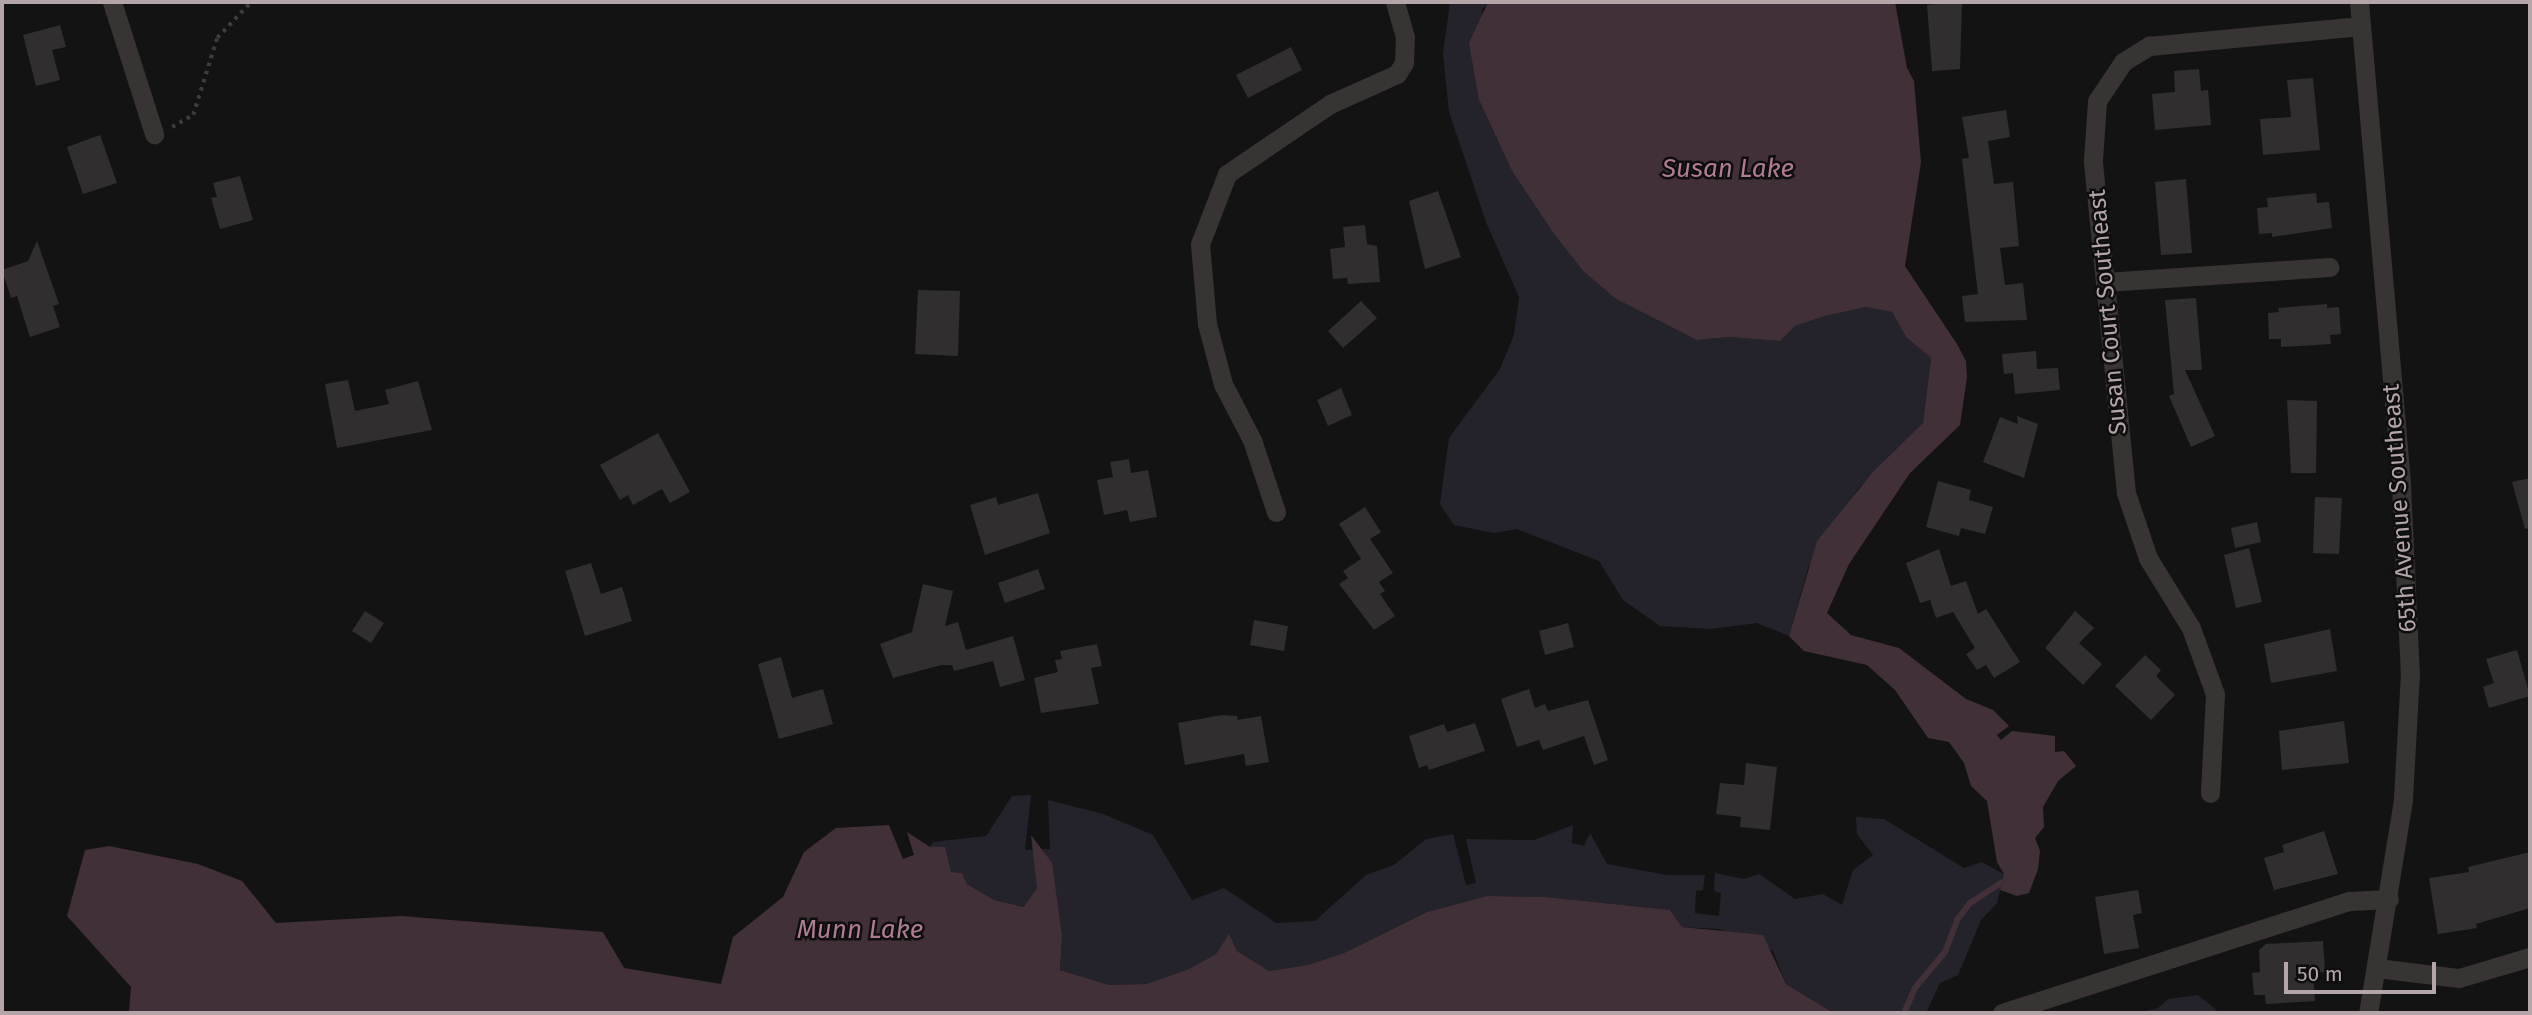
<!DOCTYPE html>
<style>
body{margin:0}
#map{position:relative;width:2532px;height:1015px;overflow:hidden;background:#141313;font-family:"Fira Sans",sans-serif}
div>[style]{position:absolute}
.green>*{inset:0;background:#24232c}
.water>*{inset:0;background:#423038}
.stream>*{height:6px;margin:-3px;padding:0 3px;transform-origin:3px;border-radius:3px;background:#423038}
.building>*{inset:0;background:#302e2e}
.path>*{height:3.5px;margin-top:-1.75px;transform-origin:0;background:repeating-linear-gradient(90deg,#403a3b 0 3.5px,transparent 0 8.5px)}
.minor>*{height:19px;margin:-9.5px;padding:0 9.5px;transform-origin:9.5px;border-radius:9.5px;background:#393434}
span{translate:-50% -50%;white-space:nowrap;text-align:center;line-height:1.15;-webkit-text-stroke:5px #0f0e0e;paint-order:stroke}
.street-label{font-size:24px;color:#b4a5a8}
.water-label{font-size:26px;color:#af7c94;font-style:italic}
.frame{position:absolute;inset:0;border:4px solid #b4a5a8;pointer-events:none}
.scale{position:absolute;left:2284px;top:962px;width:152px;height:32px;box-sizing:border-box;border:4px solid #b4a5a8;border-top:0;padding-left:9px;font-size:21px;line-height:24px;white-space:nowrap;color:#b4a5a8;-webkit-text-stroke:5px #0f0e0e;paint-order:stroke}
</style>
<div id="map">
<div class="green">
<div style="clip-path:polygon(1450px 2px,1488px 2px,1482px 10px,1479px 100px,1512px 171px,1554px 234px,1583px 271px,1616px 299px,1697px 340px,1728px 337px,1779px 341px,1795px 326px,1825px 316px,1866px 307px,1892px 312px,1906px 337px,1931px 358px,1923px 423px,1858px 489px,1808px 568px,1789px 636px,1757px 623px,1711px 629px,1660px 626px,1623px 600px,1599px 561px,1517px 529px,1493px 533px,1454px 525px,1440px 504px,1449px 438px,1500px 369px,1514px 335px,1519px 297px,1486px 222px,1449px 112px,1443px 54px)"></div>
<div style="clip-path:polygon(1031px 795px,1025px 850px,1050px 849px,1048px 800px,1103px 814px,1153px 835px,1192px 900px,1224px 888px,1276px 923px,1315px 921px,1366px 875px,1394px 865px,1426px 839px,1453px 834px,1466px 885px,1476px 883px,1466px 839px,1534px 840px,1573px 825px,1572px 843px,1584px 846px,1590px 833px,1607px 864px,1667px 875px,1705px 875px,1703px 890px,1696px 891px,1695px 913px,1719px 916px,1721px 893px,1714px 891px,1715px 873px,1744px 879px,1759px 874px,1795px 899px,1823px 894px,1842px 905px,1853px 870px,1873px 855px,1857px 834px,1856px 817px,1884px 819px,1964px 868px,1982px 862px,2004px 874px,1997px 903px,1981px 920px,1958px 975px,1940px 983px,1926px 1013px,1832px 1012px,1786px 984px,1773px 951px,1719px 929px,1682px 927px,1670px 910px,1546px 897px,1487px 896px,1427px 912px,1344px 953px,1308px 965px,1269px 971px,1237px 951px,1229px 935px,1216px 954px,1189px 969px,1146px 984px,1109px 985px,1060px 970px,1062px 936px,1037px 888px,1025px 907px,994px 900px,967px 884px,962px 873px,951px 872px,930px 847px,933px 842px,986px 836px,1012px 796px)"></div>
<div style="clip-path:polygon(2198px 995px,2220px 1013px,2129px 1013px,2157px 1009px,2168px 999px)"></div>
</div>
<div class="water">
<div style="clip-path:polygon(1488px 2px,1895px 2px,1907px 68px,1914px 81px,1921px 162px,1905px 266px,1957px 344px,1966px 361px,1967px 377px,1960px 425px,1910px 473px,1849px 564px,1827px 613px,1851px 635px,1899px 648px,1966px 699px,1993px 710px,2009px 726px,1997px 735px,2001px 740px,2012px 731px,2055px 736px,2055px 752px,2064px 751px,2076px 766px,2058px 781px,2043px 807px,2044px 827px,2035px 838px,2040px 851px,2038px 869px,2029px 893px,2017px 896px,2000px 890px,2004px 874px,1997px 862px,1987px 801px,1971px 786px,1964px 763px,1949px 742px,1928px 738px,1895px 690px,1867px 665px,1804px 651px,1789px 636px,1817px 541px,1873px 472px,1923px 423px,1931px 358px,1906px 337px,1892px 312px,1866px 307px,1825px 316px,1795px 326px,1780px 341px,1728px 337px,1697px 340px,1616px 299px,1583px 271px,1554px 234px,1512px 171px,1479px 100px,1469px 43px)"></div>
<div style="clip-path:polygon(889px 825px,903px 859px,914px 855px,907px 832px,930px 847px,945px 847px,951px 872px,962px 873px,967px 884px,994px 900px,1024px 907px,1037px 888px,1031px 835px,1052px 863px,1062px 936px,1060px 970px,1109px 985px,1146px 984px,1189px 969px,1216px 954px,1229px 934px,1237px 951px,1269px 971px,1308px 965px,1344px 953px,1427px 912px,1487px 896px,1546px 897px,1670px 910px,1682px 927px,1763px 935px,1786px 984px,1832px 1012px,1845px 1013px,129px 1013px,131px 987px,67px 916px,85px 850px,109px 846px,198px 864px,242px 881px,276px 923px,401px 916px,603px 932px,624px 968px,721px 984px,733px 937px,783px 897px,804px 852px,836px 828px)"></div>
</div>
<div class="stream">
<div style="left:1904px;top:1013px;width:27px;rotate:-66deg"></div>
<div style="left:1915px;top:988px;width:47px;rotate:-50.2deg"></div>
<div style="left:1945px;top:952px;width:34px;rotate:-69deg"></div>
<div style="left:1957px;top:920px;width:21px;rotate:-53deg"></div>
<div style="left:1970px;top:903px;width:38px;rotate:-33deg"></div>
</div>
<div class="building">
<div style="clip-path:polygon(1962px 2px,1960px 69px,1932px 71px,1927px 5px)"></div>
<div style="clip-path:polygon(60px 25px,66px 47px,52px 50px,60px 80px,36px 86px,23px 35px)"></div>
<div style="clip-path:polygon(1291px 47px,1302px 70px,1248px 98px,1236px 75px)"></div>
<div style="clip-path:polygon(2199px 69px,2201px 91px,2208px 90px,2211px 125px,2155px 130px,2152px 94px,2175px 92px,2174px 71px)"></div>
<div style="clip-path:polygon(2313px 78px,2320px 150px,2263px 155px,2260px 119px,2291px 117px,2287px 80px)"></div>
<div style="clip-path:polygon(2006px 110px,2010px 137px,1988px 141px,1994px 184px,2013px 182px,2019px 246px,2000px 248px,2005px 285px,2023px 283px,2027px 320px,1965px 322px,1962px 296px,1978px 294px,1962px 159px,1969px 158px,1962px 117px)"></div>
<div style="clip-path:polygon(100px 135px,117px 183px,83px 194px,67px 147px)"></div>
<div style="clip-path:polygon(240px 176px,253px 220px,220px 229px,211px 198px,217px 197px,213px 183px)"></div>
<div style="clip-path:polygon(2186px 179px,2192px 253px,2161px 255px,2155px 182px)"></div>
<div style="clip-path:polygon(1438px 191px,1461px 257px,1425px 269px,1409px 201px)"></div>
<div style="clip-path:polygon(2316px 193px,2317px 203px,2329px 202px,2332px 228px,2272px 237px,2272px 233px,2259px 234px,2257px 208px,2268px 207px,2267px 198px)"></div>
<div style="clip-path:polygon(1365px 225px,1367px 244px,1377px 246px,1380px 282px,1348px 284px,1347px 278px,1333px 279px,1330px 249px,1345px 247px,1343px 227px)"></div>
<div style="clip-path:polygon(37px 241px,59px 304px,53px 306px,60px 327px,30px 337px,17px 296px,11px 298px,2px 270px,28px 261px)"></div>
<div style="clip-path:polygon(918px 290px,960px 291px,958px 356px,915px 354px)"></div>
<div style="clip-path:polygon(2196px 298px,2202px 370px,2185px 370px,2215px 436px,2191px 447px,2169px 396px,2174px 394px,2165px 300px)"></div>
<div style="clip-path:polygon(1361px 301px,1377px 318px,1343px 348px,1328px 331px)"></div>
<div style="clip-path:polygon(2327px 304px,2327px 308px,2339px 307px,2341px 334px,2330px 335px,2331px 344px,2281px 347px,2281px 339px,2269px 339px,2268px 313px,2279px 312px,2278px 308px)"></div>
<div style="clip-path:polygon(2036px 351px,2037px 369px,2058px 368px,2060px 390px,2015px 394px,2013px 373px,2004px 374px,2002px 354px)"></div>
<div style="clip-path:polygon(348px 380px,355px 411px,389px 404px,385px 390px,418px 381px,432px 430px,337px 448px,325px 384px)"></div>
<div style="clip-path:polygon(1341px 388px,1352px 415px,1328px 426px,1317px 400px)"></div>
<div style="clip-path:polygon(2287px 400px,2317px 401px,2316px 473px,2291px 473px)"></div>
<div style="clip-path:polygon(2017px 416px,2038px 424px,2024px 478px,1983px 462px,2000px 417px,2018px 424px)"></div>
<div style="clip-path:polygon(658px 433px,690px 492px,670px 503px,662px 489px,633px 505px,628px 495px,620px 500px,600px 465px)"></div>
<div style="clip-path:polygon(1129px 459px,1131px 473px,1148px 470px,1157px 517px,1130px 522px,1127px 510px,1104px 515px,1097px 480px,1113px 477px,1110px 462px)"></div>
<div style="clip-path:polygon(2530px 478px,2530px 528px,2525px 529px,2512px 482px)"></div>
<div style="clip-path:polygon(1938px 481px,1971px 490px,1969px 500px,1993px 507px,1985px 534px,1961px 528px,1959px 536px,1926px 527px)"></div>
<div style="clip-path:polygon(1038px 493px,1050px 533px,985px 555px,970px 505px,996px 497px,998px 505px)"></div>
<div style="clip-path:polygon(2315px 497px,2342px 498px,2339px 554px,2313px 553px)"></div>
<div style="clip-path:polygon(1365px 507px,1381px 532px,1370px 539px,1393px 573px,1379px 582px,1385px 591px,1380px 594px,1395px 616px,1374px 630px,1339px 584px,1348px 578px,1343px 571px,1361px 559px,1339px 524px)"></div>
<div style="clip-path:polygon(2257px 522px,2261px 542px,2235px 548px,2231px 528px)"></div>
<div style="clip-path:polygon(2249px 548px,2262px 602px,2236px 608px,2224px 555px)"></div>
<div style="clip-path:polygon(1939px 549px,1951px 586px,1966px 581px,1978px 614px,1986px 609px,2020px 662px,1994px 678px,1986px 665px,1977px 670px,1966px 654px,1975px 648px,1953px 612px,1936px 618px,1930px 600px,1920px 603px,1906px 563px)"></div>
<div style="clip-path:polygon(591px 563px,601px 594px,622px 587px,632px 621px,585px 636px,565px 571px)"></div>
<div style="clip-path:polygon(1038px 569px,1045px 589px,1005px 603px,998px 583px)"></div>
<div style="clip-path:polygon(923px 584px,953px 591px,945px 626px,958px 622px,966px 650px,1013px 636px,1025px 680px,1000px 687px,993px 661px,954px 671px,952px 665px,941px 665px,893px 678px,880px 644px,912px 632px)"></div>
<div style="clip-path:polygon(365px 611px,384px 623px,371px 643px,352px 631px)"></div>
<div style="clip-path:polygon(2075px 611px,2094px 628px,2079px 643px,2102px 664px,2083px 685px,2045px 648px)"></div>
<div style="clip-path:polygon(1254px 620px,1288px 626px,1284px 651px,1250px 645px)"></div>
<div style="clip-path:polygon(1568px 623px,1574px 647px,1545px 655px,1539px 631px)"></div>
<div style="clip-path:polygon(2330px 629px,2337px 671px,2271px 683px,2264px 644px)"></div>
<div style="clip-path:polygon(1097px 644px,1102px 666px,1091px 668px,1099px 704px,1041px 713px,1034px 678px,1058px 672px,1055px 660px,1062px 659px,1060px 651px)"></div>
<div style="clip-path:polygon(2517px 650px,2530px 696px,2489px 708px,2483px 687px,2494px 683px,2486px 659px)"></div>
<div style="clip-path:polygon(2145px 655px,2161px 670px,2156px 676px,2175px 695px,2151px 720px,2115px 686px)"></div>
<div style="clip-path:polygon(781px 657px,792px 698px,823px 689px,833px 724px,779px 739px,758px 664px)"></div>
<div style="clip-path:polygon(1529px 689px,1535px 708px,1545px 704px,1548px 711px,1588px 700px,1608px 760px,1594px 765px,1584px 736px,1543px 750px,1539px 740px,1517px 747px,1501px 699px)"></div>
<div style="clip-path:polygon(1222px 715px,1237px 716px,1238px 720px,1261px 716px,1269px 762px,1246px 766px,1244px 754px,1185px 765px,1178px 723px)"></div>
<div style="clip-path:polygon(2344px 721px,2349px 763px,2282px 770px,2279px 731px)"></div>
<div style="clip-path:polygon(1475px 723px,1485px 751px,1429px 770px,1427px 765px,1419px 768px,1409px 736px,1444px 724px,1447px 732px)"></div>
<div style="clip-path:polygon(1746px 763px,1777px 767px,1770px 830px,1740px 827px,1741px 817px,1716px 814px,1720px 783px,1744px 785px)"></div>
<div style="clip-path:polygon(2324px 831px,2338px 874px,2274px 890px,2264px 858px,2284px 852px,2282px 845px)"></div>
<div style="clip-path:polygon(2530px 852px,2530px 908px,2476px 924px,2477px 928px,2438px 934px,2429px 878px,2469px 872px,2468px 867px)"></div>
<div style="clip-path:polygon(2138px 890px,2142px 913px,2133px 915px,2139px 948px,2104px 954px,2095px 897px)"></div>
<div style="clip-path:polygon(2323px 941px,2325px 972px,2313px 973px,2315px 1001px,2266px 1004px,2265px 995px,2254px 995px,2252px 973px,2260px 972px,2259px 950px,2266px 944px)"></div>
</div>
<div class="path">
<div style="left:172px;top:127px;width:24px;rotate:-30deg"></div>
<div style="left:193px;top:115px;width:81px;rotate:-72.7deg"></div>
<div style="left:217px;top:38px;width:50px;rotate:-46.6deg"></div>
</div>
<div class="minor">
<div style="left:112px;top:2px;width:139px;rotate:72.3deg"></div>
<div style="left:2359px;top:2px;width:485px;rotate:85deg"></div>
<div style="left:2401px;top:485px;width:188px;rotate:87.3deg"></div>
<div style="left:2410px;top:673px;width:127px;rotate:93.2deg"></div>
<div style="left:2403px;top:800px;width:216px;rotate:99.3deg"></div>
<div style="left:2105px;top:282px;width:225px;rotate:-3.8deg"></div>
<div style="left:1276px;top:512px;width:76px;rotate:-108.4deg"></div>
<div style="left:1252px;top:440px;width:63px;rotate:-117.4deg"></div>
<div style="left:1223px;top:384px;width:62px;rotate:-104.9deg"></div>
<div style="left:1207px;top:324px;width:80px;rotate:-95deg"></div>
<div style="left:1200px;top:244px;width:75px;rotate:-68.9deg"></div>
<div style="left:1227px;top:174px;width:125px;rotate:-34.2deg"></div>
<div style="left:1330px;top:104px;width:73px;rotate:-24.1deg"></div>
<div style="left:1397px;top:74px;width:13px;rotate:-58deg"></div>
<div style="left:1404px;top:63px;width:26px;rotate:-88deg"></div>
<div style="left:1405px;top:37px;width:36px;rotate:-106deg"></div>
<div style="left:2210px;top:793px;width:99px;rotate:-87.1deg"></div>
<div style="left:2215px;top:694px;width:70px;rotate:-110deg"></div>
<div style="left:2191px;top:628px;width:82px;rotate:-121.6deg"></div>
<div style="left:2148px;top:558px;width:69px;rotate:-108.7deg"></div>
<div style="left:2126px;top:493px;width:335px;rotate:-95.7deg"></div>
<div style="left:2093px;top:160px;width:59px;rotate:-86.1deg"></div>
<div style="left:2097px;top:101px;width:47px;rotate:-56.3deg"></div>
<div style="left:2123px;top:62px;width:31px;rotate:-32deg"></div>
<div style="left:2149px;top:46px;width:213px;rotate:-5.4deg"></div>
<div style="left:2377px;top:968px;width:83px;rotate:7deg"></div>
<div style="left:2459px;top:978px;width:74px;rotate:-16.5deg"></div>
<div style="left:2002px;top:1013px;width:365px;rotate:-17.9deg"></div>
<div style="left:2349px;top:901px;width:40px;rotate:-2.9deg"></div>
</div>
<div class="street-label">
<span style="left:2108px;top:312px;rotate:-95deg">Susan Court Southeast</span>
<span style="left:2400px;top:508px;rotate:-94deg">65th Avenue Southeast</span>
</div>
<div class="water-label">
<span style="left:1728px;top:169px">Susan Lake</span>
<span style="left:860px;top:930px">Munn Lake</span>
</div>
<div class="frame"></div>
<div class="scale">50 m</div>
</div>
